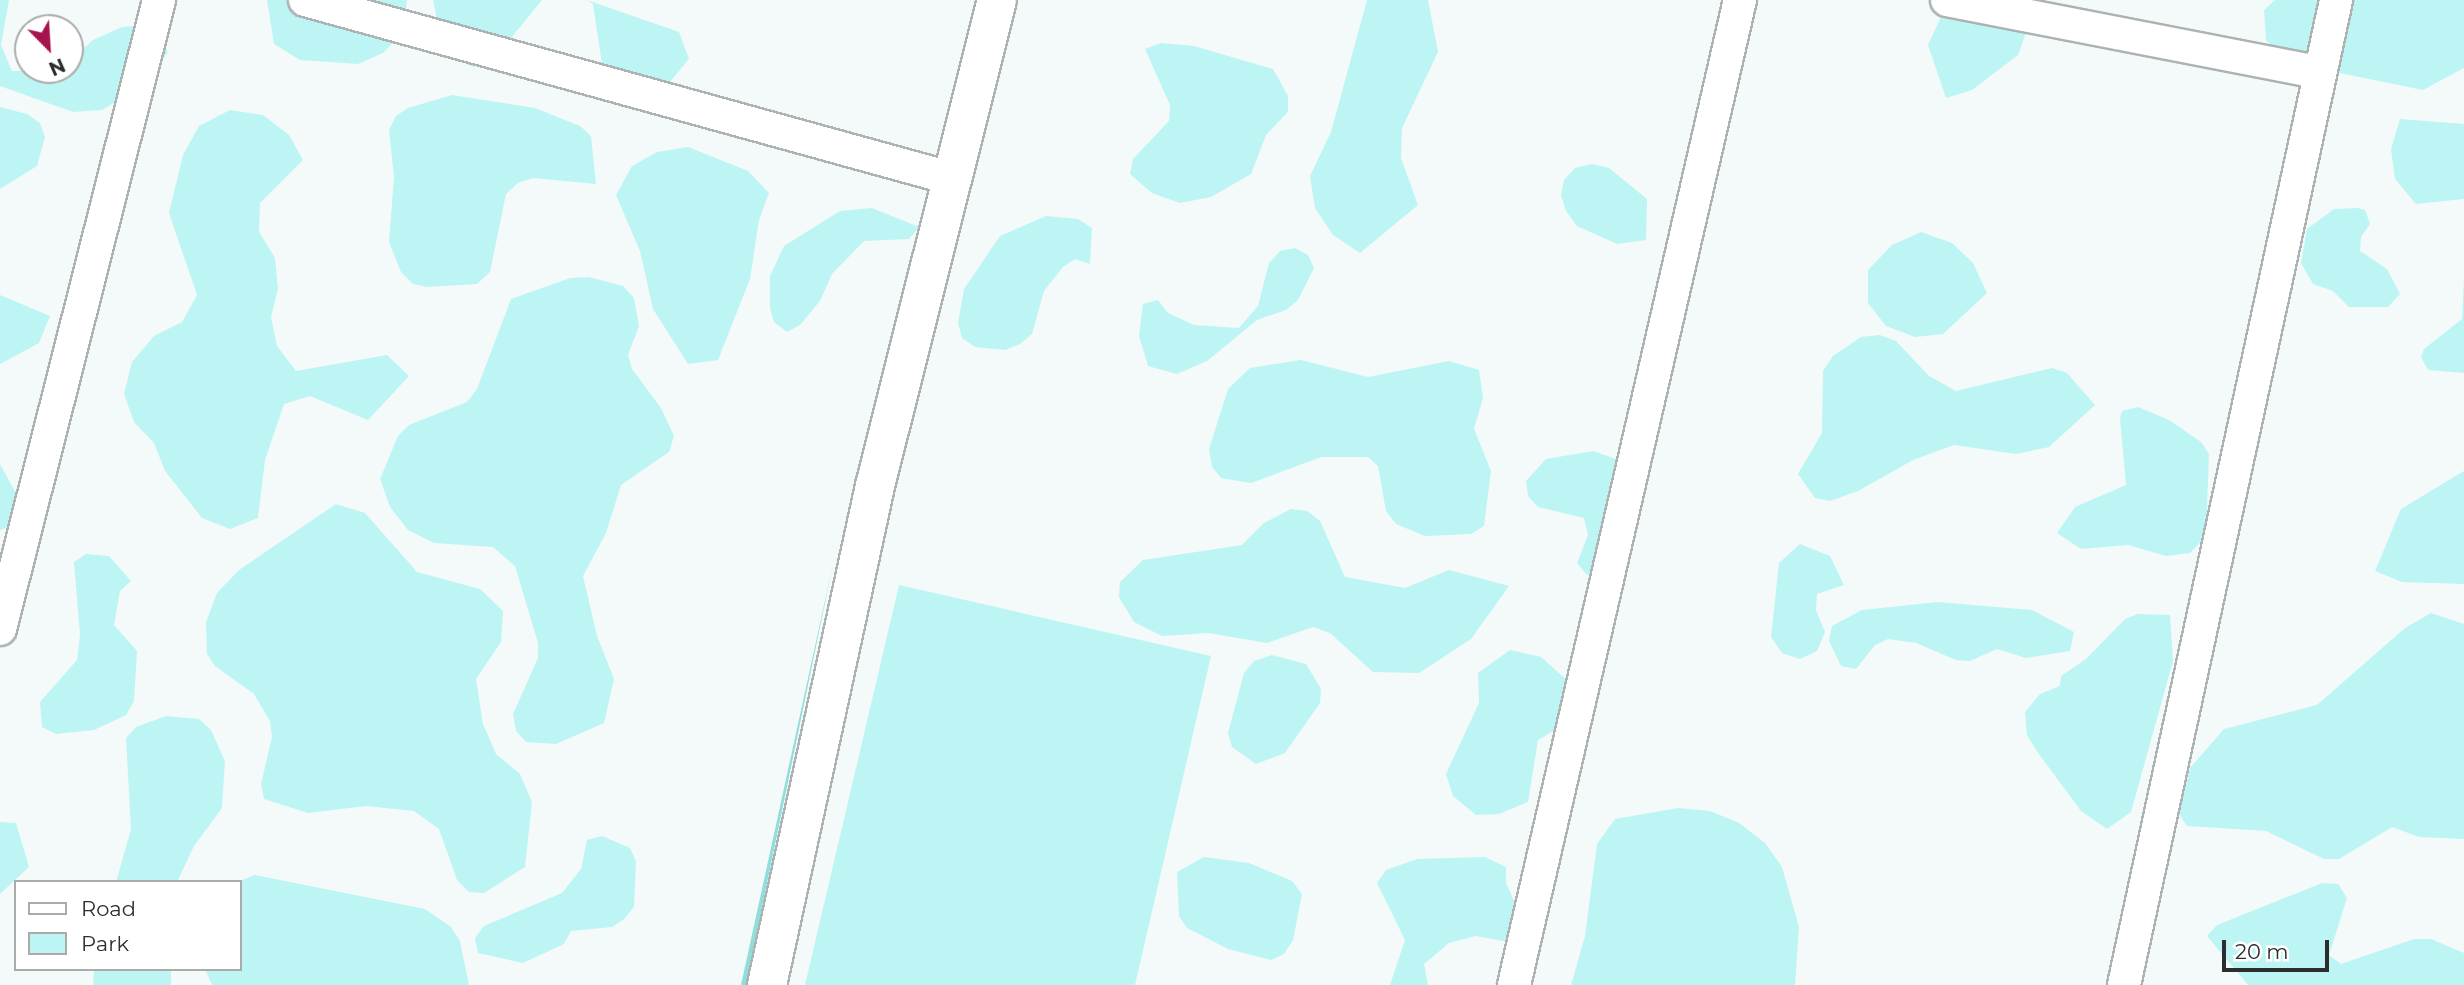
<!DOCTYPE html>
<style>
body{margin:0}
#map{position:relative;width:2464px;height:985px;overflow:hidden;background:#f4faf9;font-family:Montserrat,sans-serif}
div>[style]{position:absolute}
.green>*{inset:0;background:#bcf5f3}
.water>*{inset:0;background:#90dedb}
.roads{filter:drop-shadow(2px 0 #adb2b2) drop-shadow(-2px 0 #adb2b2) drop-shadow(0 2px #adb2b2) drop-shadow(0 -2px #adb2b2)}
.street>*{height:32px;margin:-16px;padding:0 16px;transform-origin:16px;border-radius:16px;background:#fff}
.secondary>*{height:38px;margin:-19px;padding:0 19px;transform-origin:19px;border-radius:19px;background:#fff}
span{translate:-50% -50%;white-space:nowrap;text-align:center;line-height:1.15;-webkit-text-stroke:7px #fff;paint-order:stroke}
.legend{position:absolute;left:14px;top:880px;width:228px;height:91px;box-sizing:border-box;background:#fff;border:2px solid #ababab;margin:0;padding:9px 12px;list-style:none;font-size:21px;color:#2c2e2e}
.legend li{display:flex;align-items:center;gap:14px;height:35px}
.legend b{width:35px;border:2px solid #ababab}
.north{position:absolute;left:14px;top:14px;width:70px;height:70px;box-sizing:border-box;background:#fff;border:2px solid #ababab;border-radius:50%;rotate:156deg;font-size:19px;font-weight:700;line-height:28px;text-align:center;color:#2c2e2e}
.north::after{content:'';display:block;margin:auto;width:24px;height:32px;background:#a6144f;clip-path:polygon(50% 0,100% 100%,50% 72%,0 100%)}
.scale{position:absolute;left:2222px;top:940px;width:107px;height:32px;box-sizing:border-box;border:4px solid #2c2e2e;border-top:0;padding-left:9px;font-size:21px;line-height:24px;white-space:nowrap;color:#2c2e2e;-webkit-text-stroke:5px #fff;paint-order:stroke}
</style>
<div id="map">
<div class="green">
<div style="clip-path:polygon(0 0,9px 0,1px 45px,12px 71px,70px 70px,70px 61px,93px 40px,122px 27px,151px 25px,168px 52px,151px 77px,127px 95px,102px 110px,73px 112px,0 86px)"></div>
<div style="clip-path:polygon(267px 0,407px 0,403px 32px,383px 53px,358px 64px,300px 60px,274px 44px)"></div>
<div style="clip-path:polygon(433px 0,542px 0,502px 49px,473px 67px,444px 54px)"></div>
<div style="clip-path:polygon(587px 0,679px 32px,689px 59px,669px 83px,639px 98px,607px 98px,593px 4px)"></div>
<div style="clip-path:polygon(1367px 0,1428px 0,1438px 52px,1402px 128px,1401px 158px,1418px 205px,1360px 253px,1333px 235px,1315px 208px,1310px 176px,1331px 132px)"></div>
<div style="clip-path:polygon(1949px 0,2033px 14px,2018px 55px,1972px 90px,1946px 98px,1928px 45px)"></div>
<div style="clip-path:polygon(2275px 0,2464px 0,2464px 68px,2423px 90px,2286px 62px,2266px 40px,2264px 10px)"></div>
<div style="clip-path:polygon(1161px 43px,1194px 46px,1273px 69px,1288px 96px,1288px 112px,1266px 135px,1251px 174px,1211px 197px,1180px 203px,1152px 193px,1130px 174px,1133px 159px,1169px 121px,1170px 105px,1145px 49px)"></div>
<div style="clip-path:polygon(452px 95px,535px 108px,580px 126px,591px 136px,596px 184px,533px 178px,518px 183px,506px 194px,490px 272px,477px 284px,427px 287px,413px 284px,401px 272px,389px 242px,394px 177px,389px 130px,396px 116px,408px 108px)"></div>
<div style="clip-path:polygon(0 107px,27px 114px,40px 123px,45px 137px,37px 166px,0 189px)"></div>
<div style="clip-path:polygon(230px 110px,263px 115px,289px 135px,303px 160px,260px 203px,259px 232px,275px 258px,278px 289px,271px 317px,277px 346px,296px 371px,387px 355px,409px 376px,368px 420px,310px 396px,284px 404px,265px 460px,258px 518px,230px 529px,202px 518px,165px 471px,154px 443px,134px 422px,124px 394px,132px 362px,154px 336px,182px 322px,197px 295px,169px 213px,183px 155px,199px 126px)"></div>
<div style="clip-path:polygon(2400px 119px,2464px 124px,2464px 199px,2416px 204px,2395px 179px,2391px 149px)"></div>
<div style="clip-path:polygon(688px 147px,748px 171px,769px 193px,759px 220px,750px 279px,718px 360px,688px 364px,653px 309px,640px 251px,616px 195px,632px 166px,657px 152px)"></div>
<div style="clip-path:polygon(1592px 164px,1609px 168px,1647px 199px,1646px 240px,1617px 244px,1577px 226px,1566px 211px,1561px 195px,1564px 180px,1575px 168px)"></div>
<div style="clip-path:polygon(872px 208px,919px 227px,909px 239px,864px 241px,832px 274px,820px 301px,800px 325px,787px 332px,774px 322px,770px 308px,770px 276px,784px 246px,840px 211px)"></div>
<div style="clip-path:polygon(2358px 208px,2365px 210px,2370px 224px,2361px 237px,2360px 251px,2387px 269px,2400px 294px,2388px 307px,2349px 307px,2333px 291px,2313px 284px,2301px 263px,2307px 229px,2334px 209px)"></div>
<div style="clip-path:polygon(1046px 216px,1078px 219px,1092px 228px,1090px 264px,1075px 259px,1063px 267px,1044px 291px,1032px 334px,1020px 344px,1005px 350px,975px 347px,962px 338px,958px 323px,964px 289px,1000px 236px)"></div>
<div style="clip-path:polygon(1921px 232px,1952px 243px,1973px 263px,1987px 293px,1943px 334px,1915px 337px,1886px 326px,1868px 303px,1868px 270px,1892px 245px)"></div>
<div style="clip-path:polygon(1295px 248px,1308px 255px,1314px 268px,1298px 300px,1286px 310px,1257px 320px,1207px 361px,1177px 374px,1148px 366px,1139px 336px,1143px 304px,1158px 300px,1168px 313px,1194px 325px,1239px 328px,1258px 306px,1269px 263px,1280px 251px)"></div>
<div style="clip-path:polygon(589px 277px,623px 286px,634px 298px,639px 326px,628px 355px,632px 369px,661px 408px,674px 436px,669px 452px,621px 485px,606px 533px,583px 576px,597px 636px,614px 679px,604px 723px,556px 744px,526px 742px,516px 731px,513px 714px,538px 658px,538px 643px,515px 566px,493px 547px,434px 543px,408px 530px,390px 507px,380px 479px,398px 436px,409px 425px,467px 402px,477px 389px,511px 299px,570px 278px)"></div>
<div style="clip-path:polygon(2464px 277px,2464px 373px,2428px 370px,2421px 357px,2424px 349px,2462px 319px)"></div>
<div style="clip-path:polygon(0 295px,50px 316px,39px 343px,0 364px)"></div>
<div style="clip-path:polygon(1880px 335px,1896px 341px,1929px 376px,1956px 391px,2052px 368px,2067px 373px,2095px 405px,2049px 447px,2016px 454px,1954px 445px,1913px 460px,1858px 491px,1830px 501px,1815px 498px,1798px 474px,1822px 433px,1823px 371px,1833px 356px,1861px 337px)"></div>
<div style="clip-path:polygon(1301px 360px,1368px 377px,1449px 361px,1479px 370px,1483px 398px,1474px 429px,1491px 471px,1484px 526px,1471px 534px,1425px 536px,1396px 524px,1386px 511px,1378px 466px,1368px 457px,1321px 457px,1251px 483px,1221px 478px,1212px 467px,1209px 449px,1228px 389px,1250px 368px)"></div>
<div style="clip-path:polygon(2138px 407px,2169px 420px,2201px 442px,2209px 454px,2206px 536px,2190px 553px,2166px 556px,2128px 545px,2081px 549px,2057px 533px,2075px 507px,2126px 485px,2120px 418px,2122px 411px)"></div>
<div style="clip-path:polygon(1593px 451px,1622px 461px,1602px 574px,1587px 575px,1577px 563px,1588px 535px,1584px 518px,1538px 507px,1528px 496px,1526px 481px,1546px 459px)"></div>
<div style="clip-path:polygon(0 464px,19px 499px,8px 527px,0 530px)"></div>
<div style="clip-path:polygon(2464px 471px,2464px 584px,2402px 582px,2375px 571px,2401px 509px)"></div>
<div style="clip-path:polygon(336px 504px,365px 513px,417px 572px,480px 589px,503px 611px,501px 642px,476px 679px,483px 724px,496px 754px,520px 774px,532px 802px,525px 867px,484px 893px,469px 892px,457px 880px,439px 829px,414px 811px,366px 806px,308px 813px,264px 799px,261px 784px,272px 737px,270px 721px,254px 694px,215px 666px,207px 654px,206px 622px,217px 593px,239px 570px)"></div>
<div style="clip-path:polygon(1291px 509px,1307px 511px,1320px 521px,1345px 577px,1405px 588px,1449px 570px,1509px 586px,1471px 639px,1419px 673px,1373px 672px,1330px 633px,1313px 627px,1267px 643px,1208px 633px,1162px 636px,1134px 622px,1119px 597px,1120px 582px,1143px 560px,1242px 545px,1264px 523px)"></div>
<div style="clip-path:polygon(1800px 544px,1830px 556px,1844px 585px,1817px 594px,1816px 610px,1825px 632px,1817px 651px,1800px 659px,1782px 653px,1771px 637px,1779px 563px)"></div>
<div style="clip-path:polygon(86px 554px,109px 556px,131px 581px,120px 591px,114px 625px,137px 651px,134px 701px,126px 715px,94px 730px,56px 734px,42px 727px,40px 702px,77px 660px,80px 635px,74px 562px)"></div>
<div style="clip-path:polygon(899px 585px,1211px 656px,1135px 985px,805px 985px)"></div>
<div style="clip-path:polygon(1938px 602px,2032px 610px,2074px 632px,2070px 651px,2026px 658px,1997px 649px,1970px 661px,1956px 660px,1916px 643px,1888px 639px,1875px 645px,1856px 669px,1841px 666px,1829px 641px,1832px 626px,1862px 610px)"></div>
<div style="clip-path:polygon(2431px 613px,2464px 624px,2464px 839px,2419px 837px,2392px 827px,2339px 859px,2324px 859px,2266px 831px,2187px 826px,2179px 814px,2190px 768px,2224px 729px,2317px 705px,2405px 628px)"></div>
<div style="clip-path:polygon(2138px 614px,2170px 615px,2173px 661px,2131px 812px,2107px 829px,2081px 811px,2036px 750px,2027px 735px,2025px 712px,2040px 694px,2060px 686px,2061px 676px,2086px 659px,2125px 619px)"></div>
<div style="clip-path:polygon(1510px 650px,1541px 657px,1588px 699px,1594px 720px,1589px 725px,1558px 728px,1538px 740px,1528px 802px,1499px 814px,1476px 815px,1453px 796px,1446px 774px,1479px 703px,1478px 673px)"></div>
<div style="clip-path:polygon(1272px 655px,1306px 664px,1321px 689px,1320px 703px,1285px 753px,1256px 764px,1232px 747px,1228px 733px,1244px 673px,1254px 661px)"></div>
<div style="clip-path:polygon(166px 716px,199px 719px,211px 730px,225px 761px,222px 808px,194px 846px,177px 882px,116px 882px,131px 829px,126px 738px,136px 727px)"></div>
<div style="clip-path:polygon(1678px 808px,1710px 811px,1739px 823px,1765px 843px,1782px 867px,1799px 927px,1795px 985px,1571px 985px,1585px 936px,1597px 844px,1615px 819px)"></div>
<div style="clip-path:polygon(0 822px,16px 823px,29px 867px,0 894px)"></div>
<div style="clip-path:polygon(602px 836px,630px 848px,636px 861px,634px 907px,624px 919px,612px 927px,571px 931px,564px 944px,523px 963px,478px 953px,475px 938px,484px 926px,562px 893px,581px 869px,587px 840px)"></div>
<div style="clip-path:polygon(1204px 857px,1249px 863px,1292px 881px,1302px 894px,1293px 940px,1284px 954px,1271px 960px,1228px 949px,1187px 928px,1179px 916px,1177px 872px)"></div>
<div style="clip-path:polygon(1485px 857px,1506px 867px,1506px 883px,1520px 914px,1509px 942px,1476px 936px,1449px 943px,1424px 964px,1428px 985px,1390px 985px,1405px 940px,1377px 883px,1386px 870px,1417px 859px)"></div>
<div style="clip-path:polygon(255px 875px,425px 909px,451px 927px,460px 941px,469px 985px,212px 985px,205px 969px,240px 969px,237px 882px)"></div>
<div style="clip-path:polygon(2322px 883px,2338px 884px,2347px 898px,2329px 955px,2341px 964px,2414px 939px,2431px 939px,2464px 953px,2464px 985px,2248px 985px,2207px 936px,2217px 925px)"></div>
<div style="clip-path:polygon(94px 969px,171px 969px,171px 985px,93px 985px)"></div>
</div>
<div class="water">
<div style="clip-path:polygon(833px 564px,746px 985px,741px 985px)"></div>
</div>
<div class="roads">
<div class="street">
<div style="left:305px;top:0;width:669px;rotate:15.43deg"></div>
<div style="left:1947px;top:0;width:378px;rotate:11deg"></div>
<div style="left:0;top:629px;width:649px;rotate:-75.81deg"></div>
<div style="left:1514px;top:985px;width:1011px;rotate:-77.08deg"></div>
<div style="left:2124px;top:985px;width:1008px;rotate:-77.85deg"></div>
</div>
<div class="secondary">
<div style="left:767px;top:985px;width:511px;rotate:-77.79deg"></div>
<div style="left:875px;top:486px;width:501px;rotate:-75.91deg"></div>
</div>
</div>
<ul class="legend">
<li><b style="height:9px;background:#fff"></b>Road</li>
<li><b style="height:19px;background:#bcf5f3"></b>Park</li>
</ul>
<div class="north">N</div>
<div class="scale">20 m</div>
</div>
